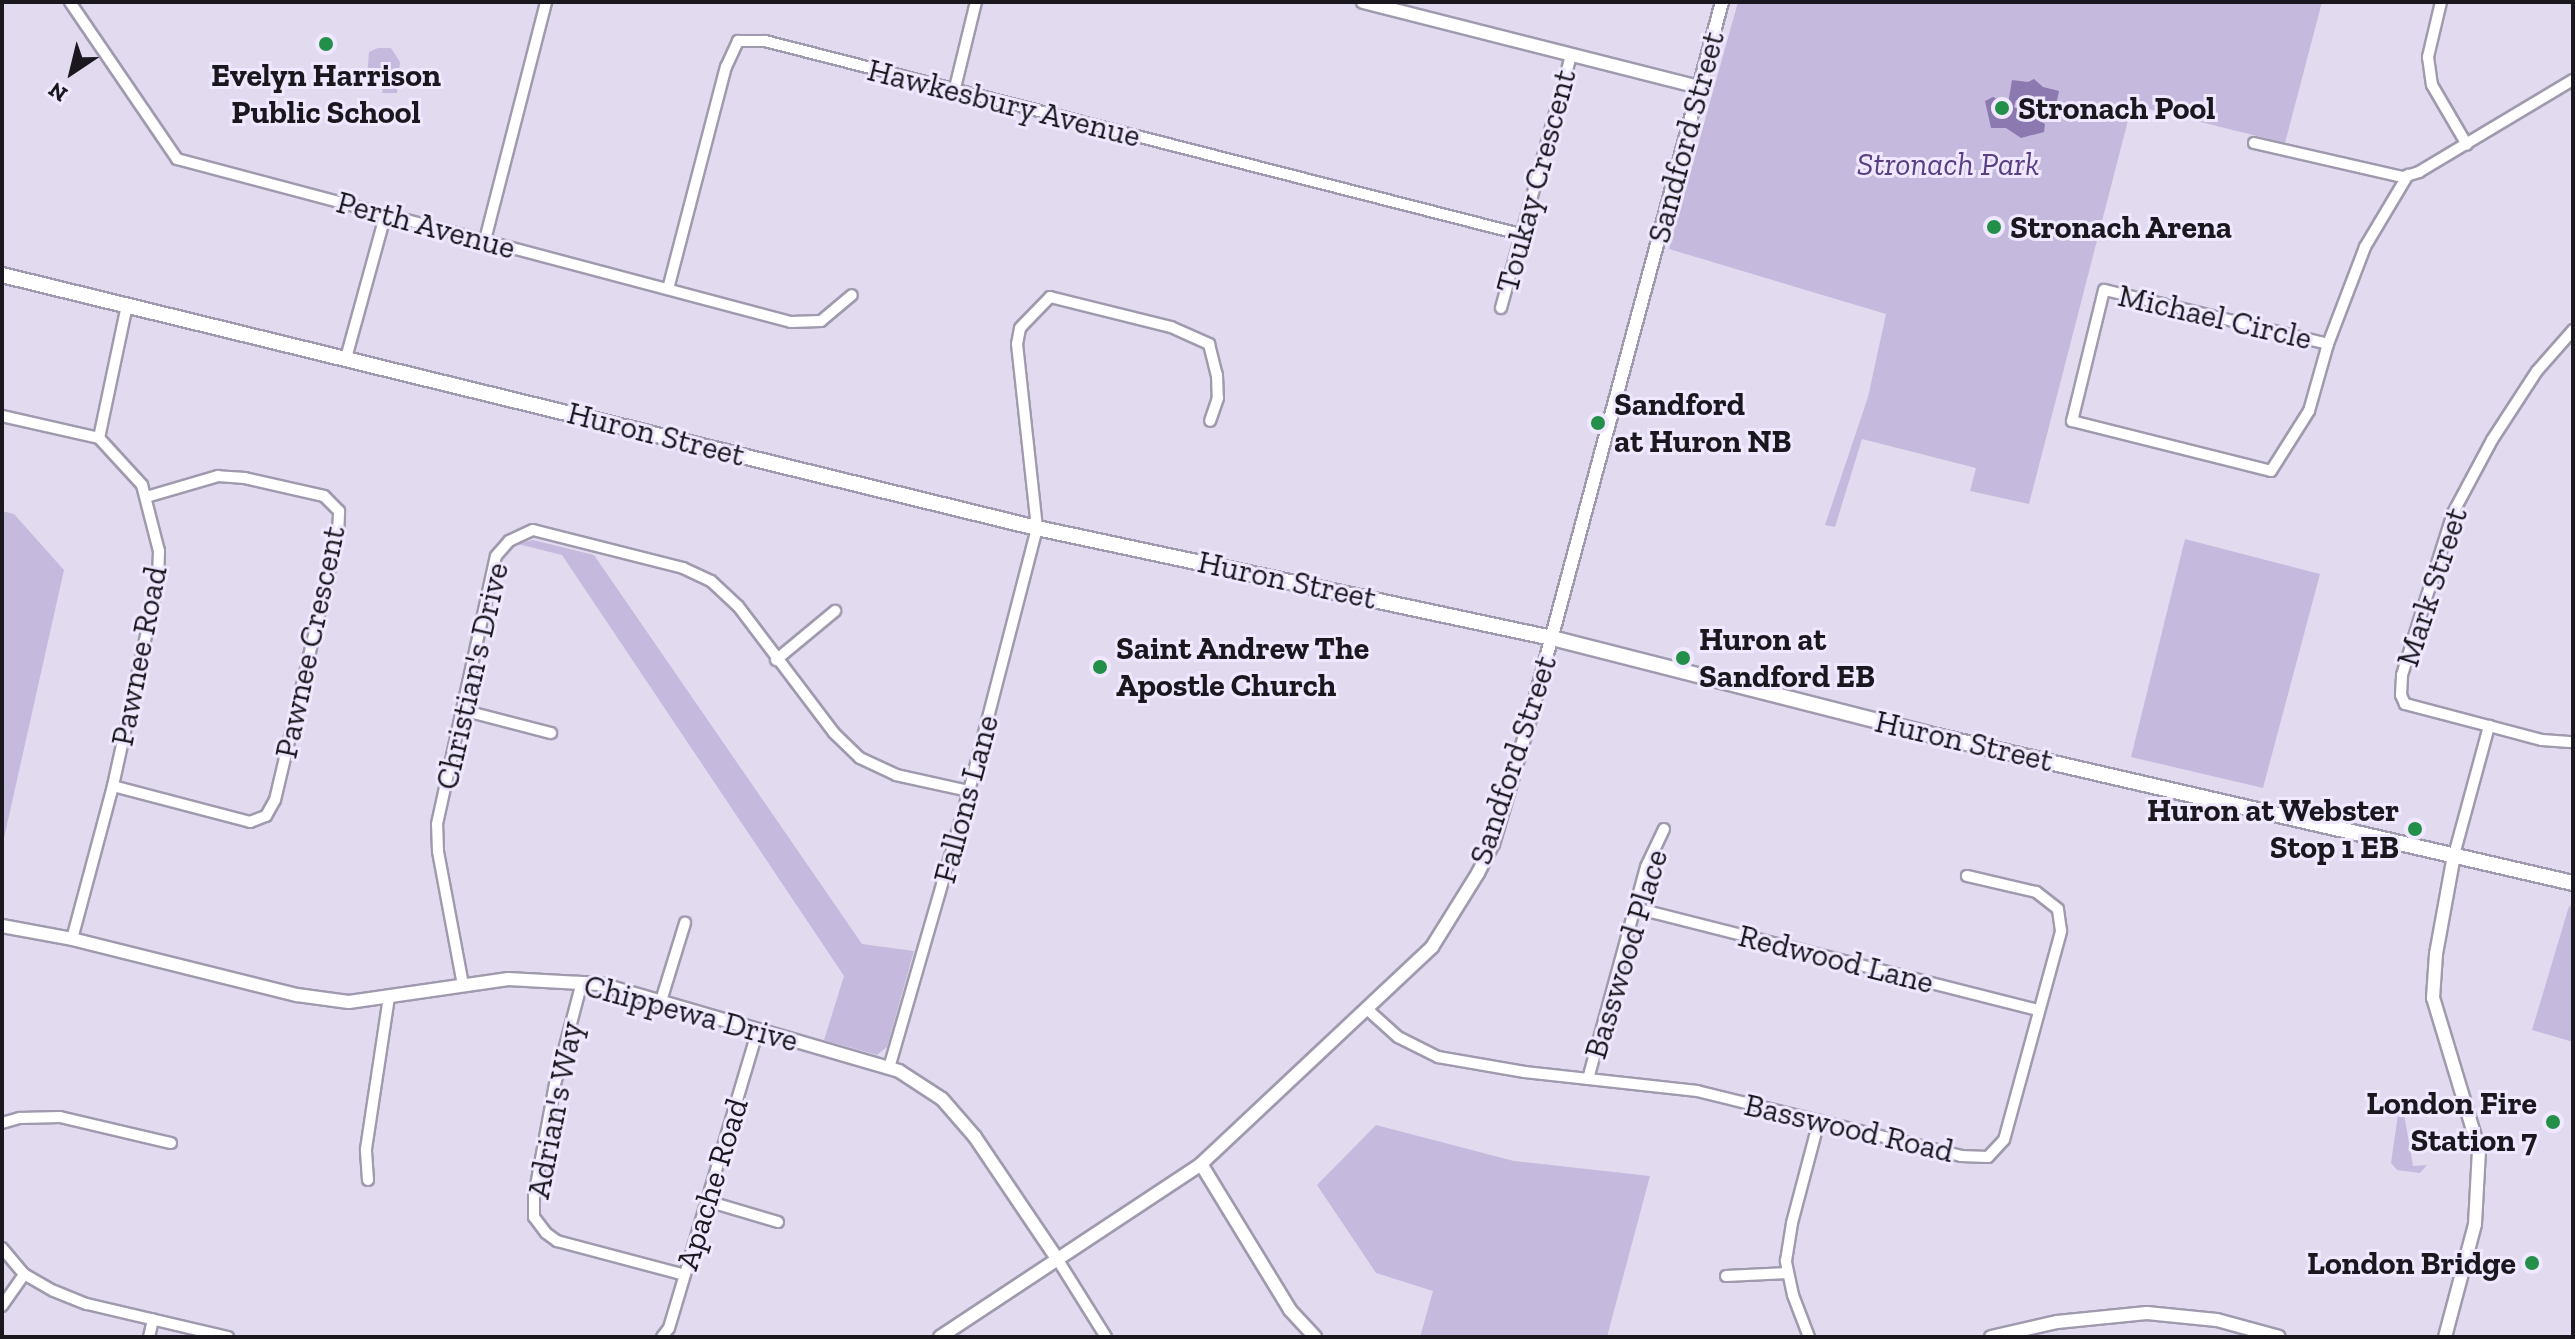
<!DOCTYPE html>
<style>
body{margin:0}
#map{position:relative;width:2575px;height:1339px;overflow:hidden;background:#e2dbf0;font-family:"Zilla Slab",serif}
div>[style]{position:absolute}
.green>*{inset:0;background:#c5badd}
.water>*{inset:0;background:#8c79b0}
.roads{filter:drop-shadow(2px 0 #a09aae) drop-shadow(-2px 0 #a09aae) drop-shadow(0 2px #a09aae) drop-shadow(0 -2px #a09aae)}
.minor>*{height:10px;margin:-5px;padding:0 5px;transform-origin:5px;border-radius:5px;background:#fff}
.tertiary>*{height:12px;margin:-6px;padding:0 6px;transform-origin:6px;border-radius:6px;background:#fff}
.secondary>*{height:14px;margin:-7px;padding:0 7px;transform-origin:7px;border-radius:7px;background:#fff}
.dots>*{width:22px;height:22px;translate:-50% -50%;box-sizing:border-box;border:4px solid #efe8fe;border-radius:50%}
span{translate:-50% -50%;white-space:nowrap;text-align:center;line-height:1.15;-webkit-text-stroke:6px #efe8fe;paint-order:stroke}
.poi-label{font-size:32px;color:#1a171f;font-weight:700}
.left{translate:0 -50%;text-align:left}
.right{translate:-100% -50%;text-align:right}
.street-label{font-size:32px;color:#1a171f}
.park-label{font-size:32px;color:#5a3e84;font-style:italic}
.frame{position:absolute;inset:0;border:4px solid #1a171f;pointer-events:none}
.north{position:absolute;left:32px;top:32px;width:80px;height:80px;-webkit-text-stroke:6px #efe8fe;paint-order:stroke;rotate:215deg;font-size:22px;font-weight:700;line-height:32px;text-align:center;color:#1a171f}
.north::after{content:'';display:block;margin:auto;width:28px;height:36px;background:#1a171f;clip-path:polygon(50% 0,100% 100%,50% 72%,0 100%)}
</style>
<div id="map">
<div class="green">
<div style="clip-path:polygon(1738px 2px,2322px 2px,2285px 143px,2132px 105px,2029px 504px,1970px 491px,1976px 468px,1862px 439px,1835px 527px,1825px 525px,1868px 397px,1886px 314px,1669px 249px)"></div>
<div style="clip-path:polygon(378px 48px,391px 48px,400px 62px,397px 93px,382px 93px,384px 81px,367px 77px,369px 52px)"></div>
<div style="clip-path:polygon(2px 511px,14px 514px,64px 570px,2px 847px)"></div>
<div style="clip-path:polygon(2185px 539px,2320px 574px,2263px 788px,2131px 757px)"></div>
<div style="clip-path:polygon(533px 540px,594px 555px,862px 944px,914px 951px,887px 1047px,877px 1055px,824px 1040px,844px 976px,562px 555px,518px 544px)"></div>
<div style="clip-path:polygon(2569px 906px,2573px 907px,2573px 1042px,2532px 1030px)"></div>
<div style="clip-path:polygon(2407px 1101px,2413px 1106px,2403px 1108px,2413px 1166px,2427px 1165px,2420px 1173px,2397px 1170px,2391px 1163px,2399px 1107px)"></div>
<div style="clip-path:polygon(1376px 1125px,1514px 1161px,1650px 1176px,1607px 1337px,1420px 1337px,1433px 1291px,1376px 1273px,1317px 1185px)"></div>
</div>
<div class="water">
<div style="clip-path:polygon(2034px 79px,2043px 87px,2059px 91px,2055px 110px,2016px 100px,2014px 107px,2045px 124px,2044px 132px,2021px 138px,2006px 128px,1991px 128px,1985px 101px,1993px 97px,2008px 104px,2012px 80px,2028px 82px)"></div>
</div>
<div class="roads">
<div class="minor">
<div style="left:70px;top:2px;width:190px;rotate:55.7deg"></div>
<div style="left:177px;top:159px;width:635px;rotate:14.87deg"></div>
<div style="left:791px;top:322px;width:30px;rotate:-2deg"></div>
<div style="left:821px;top:321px;width:40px;rotate:-40deg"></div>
<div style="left:2441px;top:2px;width:57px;rotate:103.3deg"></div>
<div style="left:2428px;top:57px;width:28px;rotate:82deg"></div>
<div style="left:2432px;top:85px;width:69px;rotate:59.7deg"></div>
<div style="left:954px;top:92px;width:93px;rotate:-76.3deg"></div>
<div style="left:2254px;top:143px;width:153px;rotate:12.9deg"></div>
<div style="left:2403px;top:177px;width:17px;rotate:-17deg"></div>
<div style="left:2419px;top:172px;width:179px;rotate:-30.9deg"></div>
<div style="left:485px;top:240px;width:246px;rotate:-75.6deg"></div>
<div style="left:668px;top:289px;width:229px;rotate:-75.4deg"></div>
<div style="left:726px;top:67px;width:29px;rotate:-65deg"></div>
<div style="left:738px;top:41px;width:27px"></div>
<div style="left:765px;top:41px;width:779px;rotate:14.34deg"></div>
<div style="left:1501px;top:308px;width:263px;rotate:-74.5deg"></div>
<div style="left:2328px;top:344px;width:230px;rotate:-166.4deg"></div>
<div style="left:2104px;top:290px;width:135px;rotate:103.7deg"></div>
<div style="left:2072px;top:421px;width:205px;rotate:14.1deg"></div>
<div style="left:2271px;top:471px;width:71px;rotate:-57.7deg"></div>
<div style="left:2309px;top:411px;width:70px;rotate:-74.2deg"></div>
<div style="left:2328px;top:344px;width:104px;rotate:-69.1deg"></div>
<div style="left:2365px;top:247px;width:84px;rotate:-59.2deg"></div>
<div style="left:346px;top:358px;width:150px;rotate:-74.6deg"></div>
<div style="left:2px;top:416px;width:99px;rotate:12.8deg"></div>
<div style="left:99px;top:438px;width:64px;rotate:47.5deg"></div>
<div style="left:142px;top:485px;width:68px;rotate:75.6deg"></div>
<div style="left:159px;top:551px;width:30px;rotate:92deg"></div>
<div style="left:158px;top:581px;width:210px;rotate:102.4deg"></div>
<div style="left:113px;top:786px;width:158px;rotate:105deg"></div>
<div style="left:99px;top:438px;width:136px;rotate:-78.1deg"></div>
<div style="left:776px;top:660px;width:77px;rotate:-39.7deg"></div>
<div style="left:462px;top:710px;width:92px;rotate:14.5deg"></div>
<div style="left:2489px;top:726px;width:55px;rotate:14.8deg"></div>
<div style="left:2542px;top:740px;width:31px;rotate:4deg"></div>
<div style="left:113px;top:786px;width:142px;rotate:14.7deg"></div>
<div style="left:250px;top:822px;width:17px;rotate:-21deg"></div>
<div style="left:266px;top:816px;width:18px;rotate:-61deg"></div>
<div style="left:275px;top:800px;width:274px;rotate:-76.7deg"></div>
<div style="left:338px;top:533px;width:22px;rotate:-87deg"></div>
<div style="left:339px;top:511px;width:21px;rotate:-135deg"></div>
<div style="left:324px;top:496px;width:81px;rotate:-167.2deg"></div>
<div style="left:245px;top:478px;width:27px;rotate:-176deg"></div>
<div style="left:218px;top:476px;width:75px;rotate:163.7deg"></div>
<div style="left:2454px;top:855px;width:134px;rotate:-74.8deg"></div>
<div style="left:2489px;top:726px;width:87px;rotate:-165.3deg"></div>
<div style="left:2405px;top:704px;width:10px;rotate:-114deg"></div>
<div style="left:2401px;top:695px;width:20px;rotate:-87deg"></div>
<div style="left:2402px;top:675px;width:170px;rotate:-72.5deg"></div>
<div style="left:2453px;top:513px;width:83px;rotate:-61.9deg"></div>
<div style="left:2492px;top:440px;width:82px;rotate:-56.9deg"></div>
<div style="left:2537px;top:371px;width:55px;rotate:-48.7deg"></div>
<div style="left:1635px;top:908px;width:415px;rotate:14.2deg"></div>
<div style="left:582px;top:982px;width:106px;rotate:104.8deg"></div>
<div style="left:555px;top:1084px;width:114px;rotate:100.6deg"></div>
<div style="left:534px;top:1196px;width:21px;rotate:90deg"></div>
<div style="left:534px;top:1217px;width:20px;rotate:53deg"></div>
<div style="left:546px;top:1233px;width:14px;rotate:36deg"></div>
<div style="left:557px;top:1241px;width:132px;rotate:14.9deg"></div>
<div style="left:463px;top:985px;width:136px;rotate:-100.6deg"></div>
<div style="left:438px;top:851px;width:27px;rotate:-92deg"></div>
<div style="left:437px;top:824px;width:274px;rotate:-77.6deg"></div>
<div style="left:496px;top:556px;width:20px;rotate:-49deg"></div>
<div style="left:509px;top:541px;width:26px;rotate:-25deg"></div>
<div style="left:533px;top:530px;width:155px;rotate:14.2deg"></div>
<div style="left:683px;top:568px;width:31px;rotate:25deg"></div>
<div style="left:711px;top:581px;width:37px;rotate:43deg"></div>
<div style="left:738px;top:606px;width:159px;rotate:52.9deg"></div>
<div style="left:834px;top:733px;width:36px;rotate:44deg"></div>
<div style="left:860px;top:758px;width:40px;rotate:25deg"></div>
<div style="left:896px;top:775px;width:75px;rotate:12.4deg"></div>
<div style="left:661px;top:1001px;width:82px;rotate:-72.9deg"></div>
<div style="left:1368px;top:1010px;width:40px;rotate:42deg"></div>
<div style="left:1398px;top:1037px;width:45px;rotate:26.6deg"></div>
<div style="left:1438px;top:1057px;width:88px;rotate:9.8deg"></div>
<div style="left:1525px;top:1072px;width:173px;rotate:6.3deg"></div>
<div style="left:1697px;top:1091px;width:272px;rotate:13.8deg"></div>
<div style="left:1961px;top:1156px;width:27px;rotate:2deg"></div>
<div style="left:1988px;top:1157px;width:23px;rotate:-47deg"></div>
<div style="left:2004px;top:1140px;width:217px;rotate:-74.7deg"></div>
<div style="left:2061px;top:931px;width:22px;rotate:-98deg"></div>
<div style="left:2058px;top:909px;width:28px;rotate:-142deg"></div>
<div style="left:2036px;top:892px;width:71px;rotate:-166.9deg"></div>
<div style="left:889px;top:1068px;width:288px;rotate:-73.9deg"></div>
<div style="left:969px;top:791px;width:272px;rotate:-75.5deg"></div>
<div style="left:1037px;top:528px;width:185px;rotate:-96.2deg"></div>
<div style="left:1017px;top:344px;width:16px;rotate:-79deg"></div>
<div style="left:1020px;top:328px;width:43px;rotate:-45.9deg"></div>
<div style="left:1050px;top:297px;width:125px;rotate:13.9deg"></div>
<div style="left:1171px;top:327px;width:42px;rotate:24.1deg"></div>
<div style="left:1209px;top:344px;width:32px;rotate:76deg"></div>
<div style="left:1217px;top:375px;width:23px;rotate:88deg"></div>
<div style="left:1218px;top:398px;width:24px;rotate:109deg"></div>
<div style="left:1588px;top:1079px;width:220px;rotate:-74.7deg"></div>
<div style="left:1646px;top:867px;width:42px;rotate:-64.7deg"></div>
<div style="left:2px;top:1123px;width:19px;rotate:-16deg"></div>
<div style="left:20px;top:1118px;width:40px;rotate:-1.4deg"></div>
<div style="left:60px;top:1117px;width:114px;rotate:13.2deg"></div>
<div style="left:368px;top:1180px;width:31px;rotate:-94deg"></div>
<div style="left:366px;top:1149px;width:154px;rotate:-81.4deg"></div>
<div style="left:707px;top:1201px;width:74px;rotate:16.5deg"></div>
<div style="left:2px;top:1248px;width:34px;rotate:50deg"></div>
<div style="left:24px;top:1274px;width:34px;rotate:30deg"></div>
<div style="left:54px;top:1291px;width:35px;rotate:22deg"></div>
<div style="left:87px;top:1304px;width:145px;rotate:13.2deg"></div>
<div style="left:1056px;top:1257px;width:94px;rotate:58deg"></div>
<div style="left:1726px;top:1276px;width:62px;rotate:-2.8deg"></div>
<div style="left:2px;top:1306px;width:39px;rotate:-55deg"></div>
<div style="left:149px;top:1337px;width:18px;rotate:-77deg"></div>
<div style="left:662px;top:1337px;width:11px;rotate:-52deg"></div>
<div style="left:669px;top:1328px;width:311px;rotate:-73.4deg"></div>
<div style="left:1809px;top:1337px;width:45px;rotate:-110.9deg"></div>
<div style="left:1793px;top:1295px;width:35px;rotate:-102deg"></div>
<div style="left:1786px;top:1261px;width:38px;rotate:-81deg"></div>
<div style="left:1792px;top:1223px;width:106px;rotate:-75.2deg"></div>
</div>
<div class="tertiary">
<div style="left:1363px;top:2px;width:347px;rotate:14.2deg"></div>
<div style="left:2px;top:926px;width:71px;rotate:10.5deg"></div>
<div style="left:72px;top:939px;width:232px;rotate:14deg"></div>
<div style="left:297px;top:995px;width:52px;rotate:7.7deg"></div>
<div style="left:349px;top:1002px;width:161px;rotate:-8.2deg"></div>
<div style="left:508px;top:979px;width:92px;rotate:3.1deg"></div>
<div style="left:600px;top:984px;width:311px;rotate:16.2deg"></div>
<div style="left:899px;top:1071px;width:51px;rotate:33.1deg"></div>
<div style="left:942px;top:1099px;width:50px;rotate:49deg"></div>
<div style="left:975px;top:1137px;width:145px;rotate:56deg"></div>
<div style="left:1201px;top:1164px;width:171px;rotate:58.6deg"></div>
<div style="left:1290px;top:1310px;width:37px;rotate:47deg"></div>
<div style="left:940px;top:1337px;width:313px;rotate:-33.5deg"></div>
<div style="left:1201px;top:1164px;width:317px;rotate:-43.2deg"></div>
<div style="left:1432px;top:947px;width:87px;rotate:-58.1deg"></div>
<div style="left:1478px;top:873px;width:33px;rotate:-63deg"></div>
<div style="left:1493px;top:844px;width:131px;rotate:-73.6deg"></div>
<div style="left:1530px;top:718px;width:741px;rotate:-74.99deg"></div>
<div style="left:1991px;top:1337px;width:68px;rotate:-12.8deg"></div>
<div style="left:2057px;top:1322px;width:90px;rotate:-5.7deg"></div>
<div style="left:2147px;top:1313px;width:70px;rotate:5.7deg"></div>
<div style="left:2217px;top:1320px;width:64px;rotate:15.3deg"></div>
<div style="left:2445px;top:1337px;width:117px;rotate:-75.1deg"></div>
<div style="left:2475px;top:1224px;width:74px;rotate:-86.9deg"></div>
<div style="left:2479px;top:1150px;width:159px;rotate:-106.8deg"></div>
<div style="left:2433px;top:998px;width:44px;rotate:-86.1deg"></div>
<div style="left:2436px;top:954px;width:101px;rotate:-79.7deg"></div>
</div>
<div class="secondary">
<div style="left:2px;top:275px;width:1065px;rotate:13.74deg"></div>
<div style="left:1037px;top:528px;width:527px;rotate:12.06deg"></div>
<div style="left:1552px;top:638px;width:388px;rotate:14.3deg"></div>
<div style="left:1928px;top:734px;width:662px;rotate:13.01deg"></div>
</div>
</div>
<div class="dots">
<div style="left:326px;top:44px;background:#238f48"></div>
<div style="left:2002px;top:108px;background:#238f48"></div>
<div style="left:1994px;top:227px;background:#238f48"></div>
<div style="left:1598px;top:423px;background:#238f48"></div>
<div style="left:1683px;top:658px;background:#238f48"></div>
<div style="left:1100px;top:667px;background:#238f48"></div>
<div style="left:2415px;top:829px;background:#238f48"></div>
<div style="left:2553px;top:1122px;background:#238f48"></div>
<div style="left:2532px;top:1263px;background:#238f48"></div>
</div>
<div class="poi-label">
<span style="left:326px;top:94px">Evelyn Harrison<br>Public School</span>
<span class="left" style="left:2018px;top:108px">Stronach Pool</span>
<span class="left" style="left:2010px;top:227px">Stronach Arena</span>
<span class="left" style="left:1614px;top:423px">Sandford<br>at Huron NB</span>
<span class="left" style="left:1699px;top:658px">Huron at<br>Sandford EB</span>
<span class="left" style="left:1116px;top:667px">Saint Andrew The<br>Apostle Church</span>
<span class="right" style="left:2399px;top:829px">Huron at Webster<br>Stop 1 EB</span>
<span class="right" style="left:2537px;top:1122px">London Fire<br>Station 7</span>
<span class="right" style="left:2516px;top:1263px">London Bridge</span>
</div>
<div class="street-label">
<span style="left:1004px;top:103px;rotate:14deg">Hawkesbury Avenue</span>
<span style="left:1686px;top:137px;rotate:-75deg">Sandford Street</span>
<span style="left:1536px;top:181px;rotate:-75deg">Toukay Crescent</span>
<span style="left:426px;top:225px;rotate:15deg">Perth Avenue</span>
<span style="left:2215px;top:317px;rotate:13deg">Michael Circle</span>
<span style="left:656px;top:434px;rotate:14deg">Huron Street</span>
<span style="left:1287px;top:580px;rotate:12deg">Huron Street</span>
<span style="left:2432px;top:587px;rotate:-72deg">Mark Street</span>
<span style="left:310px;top:642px;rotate:-78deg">Pawnee Crescent</span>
<span style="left:139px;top:656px;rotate:-79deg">Pawnee Road</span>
<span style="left:472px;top:676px;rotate:-77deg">Christian's Drive</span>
<span style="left:1964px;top:741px;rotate:13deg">Huron Street</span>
<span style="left:1513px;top:760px;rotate:-72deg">Sandford Street</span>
<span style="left:966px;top:799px;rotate:-75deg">Fallons Lane</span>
<span style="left:1626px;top:954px;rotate:-73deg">Basswood Place</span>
<span style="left:1836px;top:959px;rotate:14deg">Redwood Lane</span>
<span style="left:691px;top:1013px;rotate:15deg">Chippewa Drive</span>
<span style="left:555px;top:1110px;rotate:-79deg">Adrian's Way</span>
<span style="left:1849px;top:1128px;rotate:13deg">Basswood Road</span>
<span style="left:712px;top:1184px;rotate:-73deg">Apache Road</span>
</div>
<div class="park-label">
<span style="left:1948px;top:164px">Stronach Park</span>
</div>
<div class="frame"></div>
<div class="north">N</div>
</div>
